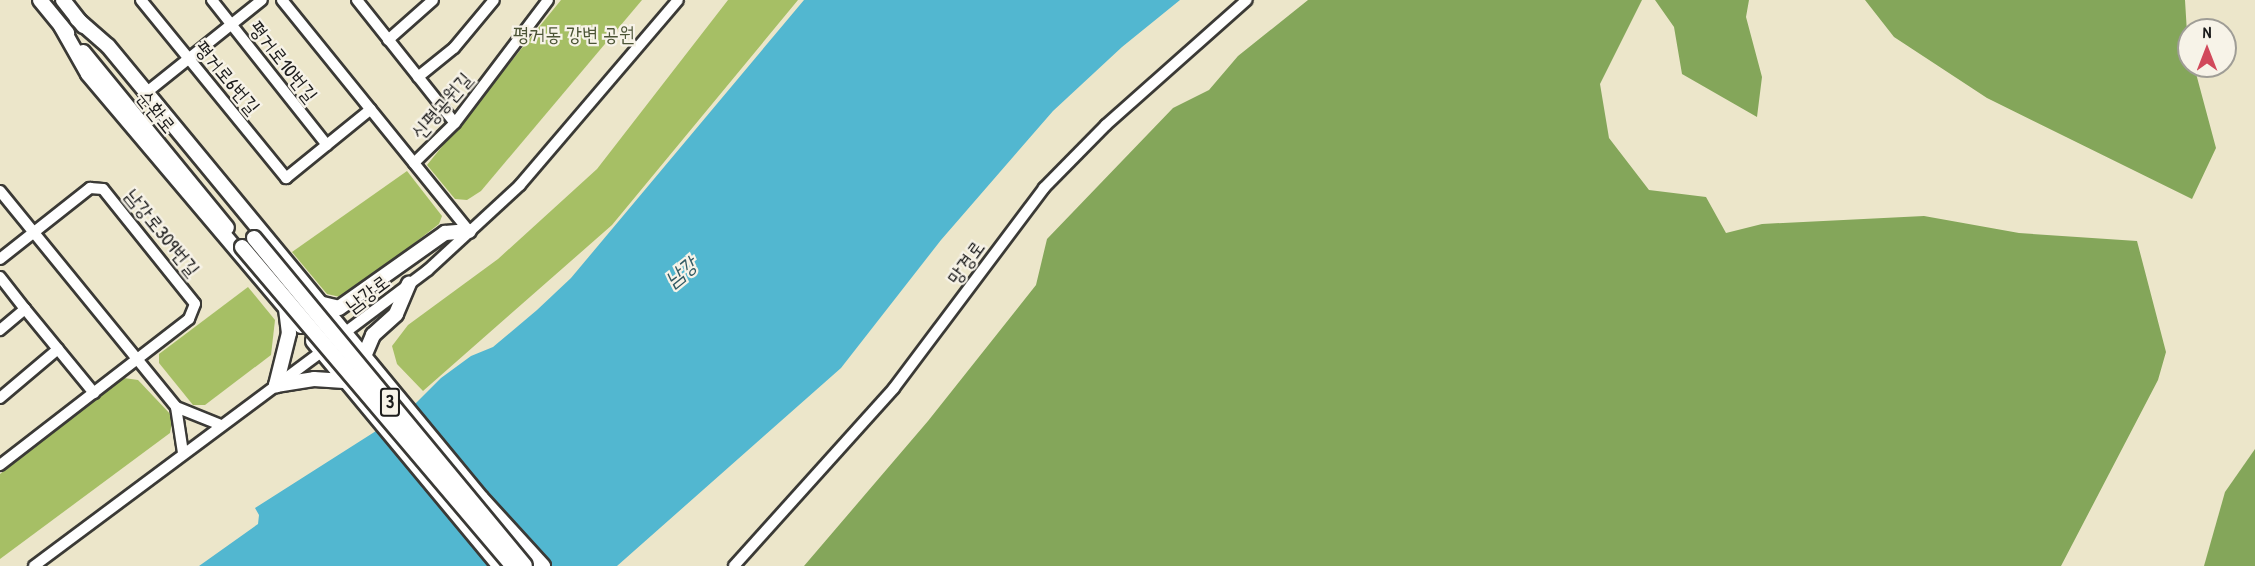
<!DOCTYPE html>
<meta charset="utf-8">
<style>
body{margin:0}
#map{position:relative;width:2255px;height:566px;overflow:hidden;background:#ece6ca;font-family:"Patrick Hand","Poor Story",sans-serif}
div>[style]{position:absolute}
.green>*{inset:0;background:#a6bf65}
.forest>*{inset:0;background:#84a65a}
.water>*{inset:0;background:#52b7d0}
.roads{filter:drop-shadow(2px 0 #3b3a36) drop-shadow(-2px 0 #3b3a36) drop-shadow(0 2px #3b3a36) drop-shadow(0 -2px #3b3a36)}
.minor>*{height:10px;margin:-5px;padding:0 5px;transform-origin:5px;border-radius:5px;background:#fff}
.major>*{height:14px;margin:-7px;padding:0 7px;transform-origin:7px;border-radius:7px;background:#fff}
.bridges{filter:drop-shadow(2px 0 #3b3a36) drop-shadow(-2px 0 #3b3a36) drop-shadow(0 2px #3b3a36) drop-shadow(0 -2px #3b3a36)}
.major-bridge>*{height:14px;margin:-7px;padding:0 7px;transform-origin:7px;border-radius:7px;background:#fff}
span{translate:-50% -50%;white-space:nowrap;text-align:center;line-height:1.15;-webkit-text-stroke:4.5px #f7f3e8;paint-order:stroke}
.shield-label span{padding:2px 4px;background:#f7f3e8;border:2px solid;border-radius:4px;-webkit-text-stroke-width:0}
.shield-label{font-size:18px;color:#1c1c1c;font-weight:700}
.park-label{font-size:20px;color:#4c5536}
.street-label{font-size:20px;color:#1c1c1c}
.water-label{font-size:21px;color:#325a64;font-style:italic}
.north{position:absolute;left:2177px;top:18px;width:60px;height:60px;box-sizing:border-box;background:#f7f3e8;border:2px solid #9f9d96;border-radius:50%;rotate:0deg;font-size:16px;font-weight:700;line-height:24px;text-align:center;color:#1c1c1c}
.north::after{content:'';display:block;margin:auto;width:21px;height:27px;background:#d1495b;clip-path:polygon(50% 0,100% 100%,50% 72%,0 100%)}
</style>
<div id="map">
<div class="green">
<div style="clip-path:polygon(561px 0,642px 0,481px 191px,467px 200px,455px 199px,427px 165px)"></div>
<div style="clip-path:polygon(728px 0,798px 0,612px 225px,423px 391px,397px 364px,392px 346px,408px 325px,498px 259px,597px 169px)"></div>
<div style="clip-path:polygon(407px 171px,442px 216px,439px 224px,354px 290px,340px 297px,327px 294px,292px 252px)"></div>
<div style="clip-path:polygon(248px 287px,275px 320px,271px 355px,205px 405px,193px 405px,159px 363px,159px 354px)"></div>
<div style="clip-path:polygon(124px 378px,138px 380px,173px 417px,170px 433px,0 559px,0 474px)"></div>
</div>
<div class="forest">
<div style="clip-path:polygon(1308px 0,1642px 0,1600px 84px,1609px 138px,1649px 190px,1706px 197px,1726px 233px,1762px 224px,1924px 216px,2019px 233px,2137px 241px,2166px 352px,2158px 380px,2061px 566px,804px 566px,928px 421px,1036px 285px,1047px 239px,1173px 108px,1209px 90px,1238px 56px)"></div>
<div style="clip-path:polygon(1655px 0,1749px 0,1746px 17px,1762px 77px,1757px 117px,1682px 74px,1674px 27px)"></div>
<div style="clip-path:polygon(1865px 0,2185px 0,2189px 66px,2194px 66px,2216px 148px,2192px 199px,1987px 98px,1894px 37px)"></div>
<div style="clip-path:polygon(2255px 449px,2255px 566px,2204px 566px,2225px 492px)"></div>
</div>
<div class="water">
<div style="clip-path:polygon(804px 0,1180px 0,1122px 47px,1053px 111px,941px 240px,841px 368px,617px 566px,199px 566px,258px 524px,259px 515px,255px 508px,409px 410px,441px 378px,471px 356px,493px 347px,537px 310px,571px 278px)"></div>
</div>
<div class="roads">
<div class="minor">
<div style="left:141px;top:0;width:230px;rotate:50.8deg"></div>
<div style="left:286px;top:178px;width:109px;rotate:-39.1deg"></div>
<div style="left:212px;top:0;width:185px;rotate:51.6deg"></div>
<div style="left:282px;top:0;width:297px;rotate:51deg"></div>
<div style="left:357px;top:0;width:157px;rotate:51.5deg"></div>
<div style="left:388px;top:40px;width:60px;rotate:-41.6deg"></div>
<div style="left:418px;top:77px;width:46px;rotate:-38.9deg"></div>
<div style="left:454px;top:48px;width:62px;rotate:-50.2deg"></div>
<div style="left:147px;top:92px;width:147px;rotate:-38.7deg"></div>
<div style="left:414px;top:163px;width:57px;rotate:-44.3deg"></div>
<div style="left:455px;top:123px;width:154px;rotate:-52.9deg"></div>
<div style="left:0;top:191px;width:279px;rotate:50.8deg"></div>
<div style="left:176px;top:407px;width:48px;rotate:21.8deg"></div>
<div style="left:0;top:259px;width:115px;rotate:-38.3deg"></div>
<div style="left:90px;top:188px;width:13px;rotate:4deg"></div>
<div style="left:103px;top:189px;width:147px;rotate:51.3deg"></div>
<div style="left:195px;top:304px;width:16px;rotate:112deg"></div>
<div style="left:189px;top:319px;width:239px;rotate:142.3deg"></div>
<div style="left:0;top:277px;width:41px;rotate:52deg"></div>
<div style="left:25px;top:309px;width:33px;rotate:140deg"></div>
<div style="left:25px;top:309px;width:109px;rotate:50.6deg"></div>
<div style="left:339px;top:337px;width:111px;rotate:-37deg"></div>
<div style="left:428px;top:270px;width:125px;rotate:-42.7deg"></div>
<div style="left:520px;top:185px;width:243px;rotate:-49.5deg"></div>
<div style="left:0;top:398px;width:76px;rotate:-40.2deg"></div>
<div style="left:176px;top:407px;width:47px;rotate:81.3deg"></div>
<div style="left:34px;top:566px;width:365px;rotate:-36.7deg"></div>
<div style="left:734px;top:566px;width:239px;rotate:-48deg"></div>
<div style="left:894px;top:388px;width:250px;rotate:-53.1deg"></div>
<div style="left:1044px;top:188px;width:88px;rotate:-45.5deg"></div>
<div style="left:1106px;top:125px;width:188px;rotate:-41.6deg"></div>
</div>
<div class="major">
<div style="left:40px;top:0;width:43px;rotate:50.7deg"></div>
<div style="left:63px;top:0;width:33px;rotate:52deg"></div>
<div style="left:77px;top:19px;width:41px;rotate:41.1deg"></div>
<div style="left:108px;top:46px;width:586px;rotate:50.47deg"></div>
<div style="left:481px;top:498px;width:92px;rotate:47.6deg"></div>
<div style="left:61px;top:26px;width:55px;rotate:60.6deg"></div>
<div style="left:88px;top:74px;width:330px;rotate:49.8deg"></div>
<div style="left:83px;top:52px;width:227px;rotate:50.7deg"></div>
<div style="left:323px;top:304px;width:16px;rotate:14deg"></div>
<div style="left:339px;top:308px;width:130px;rotate:-35.3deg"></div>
<div style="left:445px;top:233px;width:24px;rotate:-5deg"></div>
<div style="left:286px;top:309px;width:24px;rotate:83deg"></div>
<div style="left:289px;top:333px;width:54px;rotate:104deg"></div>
<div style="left:276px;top:385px;width:38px;rotate:-9deg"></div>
<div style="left:314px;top:379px;width:30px;rotate:4deg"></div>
<div style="left:313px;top:341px;width:293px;rotate:50.3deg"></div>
<div style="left:365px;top:354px;width:21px;rotate:-67deg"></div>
<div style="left:373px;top:335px;width:31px;rotate:-42deg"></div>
<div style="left:396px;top:314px;width:33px;rotate:-67deg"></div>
</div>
</div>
<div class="bridges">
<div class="major-bridge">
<div style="left:254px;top:238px;width:425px;rotate:50.4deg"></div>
<div style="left:242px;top:247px;width:419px;rotate:49.7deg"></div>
</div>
</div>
<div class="shield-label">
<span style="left:390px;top:402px">3</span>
</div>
<div class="park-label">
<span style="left:574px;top:33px">평거동 강변 공원</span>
</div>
<div class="street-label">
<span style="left:284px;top:61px;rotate:52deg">평거로10번길</span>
<span style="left:228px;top:77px;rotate:50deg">평거로6번길</span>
<span style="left:441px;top:105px;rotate:-49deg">신평공원길</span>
<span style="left:157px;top:111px;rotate:51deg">순환로</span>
<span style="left:163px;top:232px;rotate:51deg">남강로309번길</span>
<span style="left:965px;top:262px;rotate:-54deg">망경로</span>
<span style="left:367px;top:293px;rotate:-37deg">남강로</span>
</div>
<div class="water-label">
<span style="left:681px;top:272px;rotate:-39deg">남강</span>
</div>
<div class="north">N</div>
</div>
